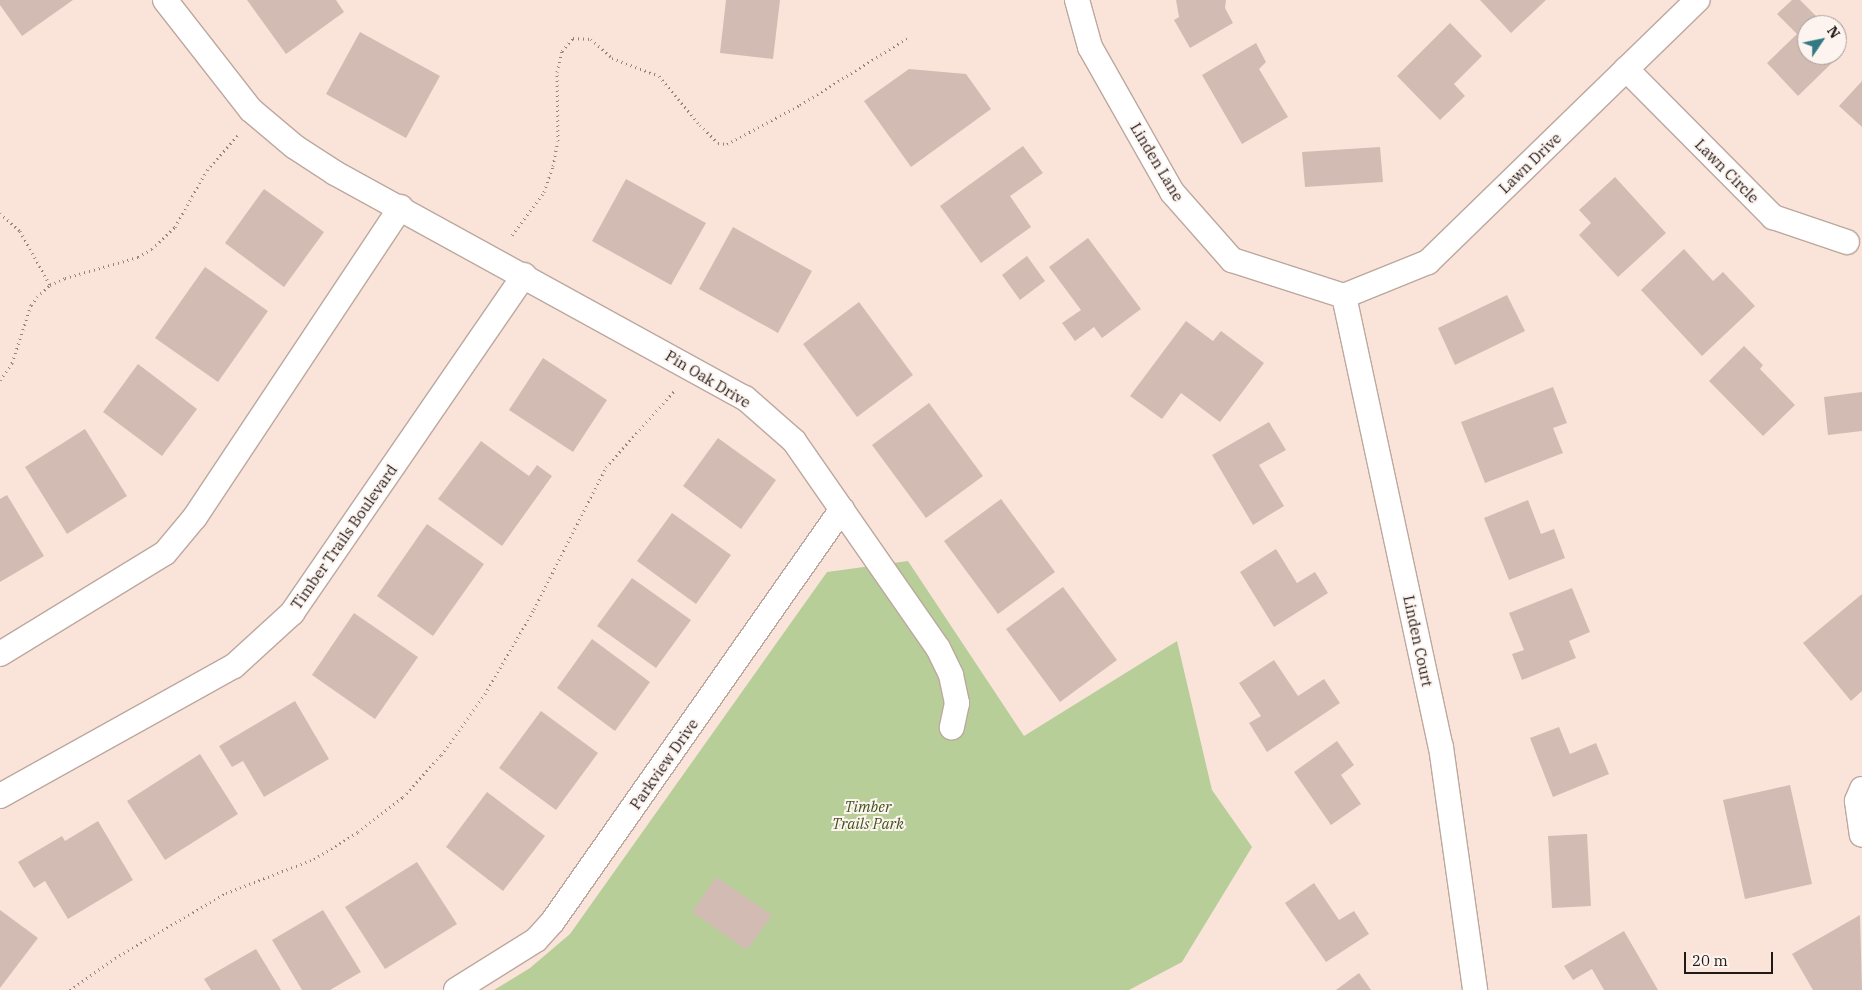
<!DOCTYPE html>
<style>
body{margin:0}
#map{position:relative;width:1862px;height:990px;overflow:hidden;background:#fae4da;font-family:"IBM Plex Serif",serif}
div>[style]{position:absolute}
.green>*{inset:0;background:#b7ce99}
.building>*{inset:0;background:#d1bbb3}
.path>*{height:3px;margin-top:-1.5px;transform-origin:0;background:repeating-linear-gradient(90deg,#92837c 0 1px,transparent 0 5px)}
.roads{filter:drop-shadow(1px 0 #bca89e) drop-shadow(-1px 0 #bca89e) drop-shadow(0 1px #bca89e) drop-shadow(0 -1px #bca89e)}
.minor>*{height:24px;margin:-12px;padding:0 12px;transform-origin:12px;border-radius:12px;background:#fff}
span{translate:-50% -50%;white-space:nowrap;text-align:center;line-height:1.15;-webkit-text-stroke:4px #fdf4f0;paint-order:stroke}
.street-label{font-size:15px;color:#201915}
.park-label{font-size:15px;color:#3f541c;font-style:italic}
.north{position:absolute;left:1797px;top:15px;width:50px;height:50px;box-sizing:border-box;background:#fdf4f0;border:1px solid #a59c98;border-radius:50%;rotate:56deg;font-size:14px;font-weight:700;line-height:20px;text-align:center;color:#201915}
.north::after{content:'';display:block;margin:auto;width:18px;height:22px;background:#327a83;clip-path:polygon(50% 0,100% 100%,50% 72%,0 100%)}
.scale{position:absolute;left:1684px;top:952px;width:89px;height:22px;box-sizing:border-box;border:2px solid #201915;border-top:0;padding-left:6px;font-size:15px;line-height:18px;white-space:nowrap;color:#201915;-webkit-text-stroke:4px #fdf4f0;paint-order:stroke}
</style>
<div id="map">
<div class="green">
<div style="clip-path:polygon(908px 561px,1024px 736px,1177px 641px,1212px 790px,1252px 847px,1182px 962px,1129px 990px,494px 990px,530px 968px,570px 934px,827px 572px)"></div>
</div>
<div class="building">
<div style="clip-path:polygon(0 0,73px 0,22px 36px,0 5px)"></div>
<div style="clip-path:polygon(247px 0,336px 0,344px 12px,286px 54px)"></div>
<div style="clip-path:polygon(726px 0,780px 0,773px 59px,720px 53px)"></div>
<div style="clip-path:polygon(1176px 0,1226px 0,1225px 8px,1233px 23px,1190px 48px,1174px 20px,1179px 17px)"></div>
<div style="clip-path:polygon(1480px 0,1546px 0,1511px 33px)"></div>
<div style="clip-path:polygon(1792px 0,1800px 0,1821px 21px,1807px 25px,1807px 55px,1832px 55px,1836px 59px,1798px 96px,1767px 63px,1797px 34px,1777px 14px)"></div>
<div style="clip-path:polygon(1450px 23px,1482px 56px,1454px 84px,1465px 96px,1440px 120px,1397px 76px)"></div>
<div style="clip-path:polygon(360px 32px,440px 76px,406px 138px,326px 94px)"></div>
<div style="clip-path:polygon(1256px 43px,1266px 62px,1259px 69px,1288px 117px,1242px 144px,1202px 75px)"></div>
<div style="clip-path:polygon(909px 69px,966px 74px,991px 109px,911px 167px,864px 101px)"></div>
<div style="clip-path:polygon(1862px 81px,1862px 127px,1839px 106px)"></div>
<div style="clip-path:polygon(1023px 146px,1043px 173px,1010px 196px,1031px 227px,981px 263px,940px 206px)"></div>
<div style="clip-path:polygon(1380px 147px,1383px 182px,1305px 187px,1302px 152px)"></div>
<div style="clip-path:polygon(1615px 177px,1666px 233px,1618px 277px,1579px 235px,1591px 223px,1579px 210px)"></div>
<div style="clip-path:polygon(626px 179px,706px 223px,671px 285px,592px 241px)"></div>
<div style="clip-path:polygon(264px 189px,324px 232px,284px 287px,225px 243px)"></div>
<div style="clip-path:polygon(733px 227px,812px 271px,778px 333px,699px 289px)"></div>
<div style="clip-path:polygon(1088px 238px,1141px 309px,1102px 338px,1094px 327px,1075px 341px,1062px 323px,1081px 310px,1049px 267px)"></div>
<div style="clip-path:polygon(1684px 249px,1713px 281px,1723px 272px,1755px 306px,1702px 356px,1641px 290px)"></div>
<div style="clip-path:polygon(1027px 256px,1045px 281px,1020px 300px,1002px 275px)"></div>
<div style="clip-path:polygon(205px 267px,268px 311px,218px 382px,155px 338px)"></div>
<div style="clip-path:polygon(1507px 295px,1525px 331px,1455px 365px,1438px 328px)"></div>
<div style="clip-path:polygon(859px 302px,913px 375px,857px 417px,803px 344px)"></div>
<div style="clip-path:polygon(1186px 321px,1213px 341px,1221px 331px,1264px 363px,1220px 422px,1181px 393px,1162px 419px,1130px 396px)"></div>
<div style="clip-path:polygon(1744px 346px,1763px 365px,1760px 369px,1795px 405px,1763px 436px,1709px 381px)"></div>
<div style="clip-path:polygon(543px 358px,607px 400px,573px 452px,509px 410px)"></div>
<div style="clip-path:polygon(138px 364px,197px 409px,162px 456px,103px 412px)"></div>
<div style="clip-path:polygon(1553px 387px,1567px 423px,1553px 428px,1563px 453px,1485px 483px,1461px 422px)"></div>
<div style="clip-path:polygon(1862px 392px,1862px 431px,1828px 435px,1824px 397px)"></div>
<div style="clip-path:polygon(929px 403px,983px 476px,926px 518px,872px 445px)"></div>
<div style="clip-path:polygon(1269px 422px,1286px 450px,1259px 465px,1284px 506px,1253px 525px,1212px 455px)"></div>
<div style="clip-path:polygon(85px 429px,127px 496px,67px 534px,25px 467px)"></div>
<div style="clip-path:polygon(718px 438px,776px 480px,741px 529px,683px 486px)"></div>
<div style="clip-path:polygon(481px 441px,529px 476px,537px 465px,552px 476px,502px 546px,438px 499px)"></div>
<div style="clip-path:polygon(7px 495px,44px 556px,0 582px,0 499px)"></div>
<div style="clip-path:polygon(1001px 499px,1055px 572px,998px 614px,944px 541px)"></div>
<div style="clip-path:polygon(1528px 500px,1541px 534px,1554px 529px,1565px 558px,1509px 580px,1484px 518px)"></div>
<div style="clip-path:polygon(672px 513px,731px 555px,696px 604px,637px 561px)"></div>
<div style="clip-path:polygon(427px 524px,484px 564px,433px 636px,377px 596px)"></div>
<div style="clip-path:polygon(1276px 549px,1297px 583px,1315px 572px,1328px 593px,1274px 627px,1240px 572px)"></div>
<div style="clip-path:polygon(632px 578px,691px 620px,656px 668px,597px 626px)"></div>
<div style="clip-path:polygon(1063px 587px,1117px 660px,1060px 702px,1006px 629px)"></div>
<div style="clip-path:polygon(1572px 588px,1590px 632px,1569px 641px,1576px 658px,1522px 680px,1512px 654px,1524px 650px,1509px 613px)"></div>
<div style="clip-path:polygon(1862px 594px,1862px 691px,1851px 701px,1803px 643px)"></div>
<div style="clip-path:polygon(354px 613px,418px 657px,375px 719px,312px 675px)"></div>
<div style="clip-path:polygon(592px 639px,650px 682px,615px 731px,557px 688px)"></div>
<div style="clip-path:polygon(1274px 660px,1298px 696px,1324px 679px,1340px 703px,1267px 752px,1249px 723px,1261px 716px,1239px 683px)"></div>
<div style="clip-path:polygon(295px 701px,329px 759px,264px 797px,243px 761px,232px 767px,219px 746px)"></div>
<div style="clip-path:polygon(541px 711px,598px 753px,556px 810px,499px 768px)"></div>
<div style="clip-path:polygon(1559px 727px,1570px 754px,1596px 743px,1609px 774px,1553px 797px,1530px 738px)"></div>
<div style="clip-path:polygon(1337px 741px,1354px 765px,1341px 775px,1361px 804px,1331px 825px,1294px 772px)"></div>
<div style="clip-path:polygon(200px 754px,238px 814px,165px 860px,127px 801px)"></div>
<div style="clip-path:polygon(1790px 785px,1812px 884px,1745px 899px,1723px 800px)"></div>
<div style="clip-path:polygon(487px 792px,545px 836px,503px 891px,446px 847px)"></div>
<div style="clip-path:polygon(98px 821px,133px 880px,68px 919px,45px 881px,34px 888px,18px 862px,62px 836px,65px 841px)"></div>
<div style="clip-path:polygon(1587px 834px,1591px 906px,1552px 908px,1548px 836px)"></div>
<div style="clip-path:polygon(417px 862px,457px 924px,385px 969px,345px 907px)"></div>
<div style="clip-path:polygon(716px 877px,772px 915px,747px 950px,692px 912px)"></div>
<div style="clip-path:polygon(1314px 883px,1339px 920px,1354px 911px,1369px 934px,1326px 962px,1285px 903px)"></div>
<div style="clip-path:polygon(0 910px,38px 938px,0 988px)"></div>
<div style="clip-path:polygon(323px 910px,361px 972px,330px 990px,302px 990px,272px 940px)"></div>
<div style="clip-path:polygon(1860px 915px,1862px 990px,1813px 990px,1792px 954px)"></div>
<div style="clip-path:polygon(1624px 931px,1658px 990px,1604px 990px,1592px 969px,1573px 980px,1564px 966px)"></div>
<div style="clip-path:polygon(256px 949px,281px 990px,211px 990px,204px 979px)"></div>
<div style="clip-path:polygon(1359px 973px,1371px 990px,1336px 990px)"></div>
</div>
<div class="path">
<div style="left:0;top:213px;width:27px;rotate:42deg"></div>
<div style="left:20px;top:231px;width:62px;rotate:60.9deg"></div>
<div style="left:512px;top:235px;width:54px;rotate:-53.3deg"></div>
<div style="left:544px;top:192px;width:28px;rotate:-71deg"></div>
<div style="left:553px;top:166px;width:25px;rotate:-79deg"></div>
<div style="left:558px;top:141px;width:69px;rotate:-90.8deg"></div>
<div style="left:557px;top:72px;width:22px;rotate:-77deg"></div>
<div style="left:562px;top:51px;width:17px;rotate:-50deg"></div>
<div style="left:573px;top:38px;width:18px;rotate:3deg"></div>
<div style="left:591px;top:39px;width:28px;rotate:42deg"></div>
<div style="left:612px;top:58px;width:50px;rotate:21deg"></div>
<div style="left:659px;top:76px;width:64px;rotate:50.1deg"></div>
<div style="left:700px;top:125px;width:25px;rotate:45deg"></div>
<div style="left:718px;top:143px;width:9px;rotate:6deg"></div>
<div style="left:727px;top:144px;width:83px;rotate:-28.1deg"></div>
<div style="left:800px;top:105px;width:128px;rotate:-32deg"></div>
<div style="left:0;top:380px;width:21px;rotate:-55deg"></div>
<div style="left:12px;top:363px;width:61px;rotate:-71.9deg"></div>
<div style="left:31px;top:305px;width:10px;rotate:-53deg"></div>
<div style="left:37px;top:297px;width:18px;rotate:-43deg"></div>
<div style="left:50px;top:285px;width:17px;rotate:-25deg"></div>
<div style="left:65px;top:278px;width:76px;rotate:-16deg"></div>
<div style="left:138px;top:257px;width:16px;rotate:-30deg"></div>
<div style="left:152px;top:249px;width:32px;rotate:-44deg"></div>
<div style="left:175px;top:227px;width:65px;rotate:-60.7deg"></div>
<div style="left:207px;top:170px;width:48px;rotate:-48.4deg"></div>
<div style="left:70px;top:990px;width:55px;rotate:-35.4deg"></div>
<div style="left:115px;top:958px;width:129px;rotate:-30.4deg"></div>
<div style="left:226px;top:893px;width:94px;rotate:-21.1deg"></div>
<div style="left:314px;top:859px;width:52px;rotate:-31.5deg"></div>
<div style="left:358px;top:832px;width:57px;rotate:-37.9deg"></div>
<div style="left:403px;top:797px;width:57px;rotate:-47.9deg"></div>
<div style="left:441px;top:755px;width:75px;rotate:-54.2deg"></div>
<div style="left:485px;top:694px;width:98px;rotate:-60deg"></div>
<div style="left:534px;top:609px;width:159px;rotate:-63.1deg"></div>
<div style="left:606px;top:467px;width:103px;rotate:-48.1deg"></div>
</div>
<div class="roads">
<div class="minor">
<div style="left:165px;top:0;width:140px;rotate:52deg"></div>
<div style="left:251px;top:110px;width:57px;rotate:40.1deg"></div>
<div style="left:295px;top:147px;width:48px;rotate:33deg"></div>
<div style="left:335px;top:173px;width:468px;rotate:28.8deg"></div>
<div style="left:745px;top:398px;width:65px;rotate:41.3deg"></div>
<div style="left:794px;top:441px;width:252px;rotate:55.2deg"></div>
<div style="left:938px;top:648px;width:30px;rotate:64deg"></div>
<div style="left:951px;top:675px;width:29px;rotate:78deg"></div>
<div style="left:957px;top:703px;width:25px;rotate:102deg"></div>
<div style="left:1077px;top:0;width:49px;rotate:74.5deg"></div>
<div style="left:1090px;top:47px;width:167px;rotate:60.5deg"></div>
<div style="left:1172px;top:192px;width:91px;rotate:48.6deg"></div>
<div style="left:1232px;top:260px;width:118px;rotate:17.8deg"></div>
<div style="left:1626px;top:69px;width:209px;rotate:45.2deg"></div>
<div style="left:1773px;top:217px;width:78px;rotate:18.7deg"></div>
<div style="left:1344px;top:296px;width:461px;rotate:77.9deg"></div>
<div style="left:1441px;top:747px;width:245px;rotate:82deg"></div>
<div style="left:1344px;top:296px;width:91px;rotate:-22deg"></div>
<div style="left:1428px;top:262px;width:376px;rotate:-44.2deg"></div>
<div style="left:0;top:654px;width:193px;rotate:-31.5deg"></div>
<div style="left:165px;top:553px;width:47px;rotate:-50.2deg"></div>
<div style="left:195px;top:517px;width:372px;rotate:-56.4deg"></div>
<div style="left:1862px;top:789px;width:13px;rotate:113deg"></div>
<div style="left:1857px;top:801px;width:34px;rotate:82deg"></div>
<div style="left:0;top:796px;width:268px;rotate:-29.1deg"></div>
<div style="left:234px;top:666px;width:79px;rotate:-42.4deg"></div>
<div style="left:292px;top:613px;width:410px;rotate:-55.5deg"></div>
<div style="left:456px;top:990px;width:94px;rotate:-32deg"></div>
<div style="left:536px;top:940px;width:25px;rotate:-48deg"></div>
<div style="left:553px;top:921px;width:503px;rotate:-54.95deg"></div>
</div>
</div>
<div class="street-label">
<span style="left:1157px;top:162px;rotate:59deg">Linden Lane</span>
<span style="left:1530px;top:163px;rotate:-44deg">Lawn Drive</span>
<span style="left:1727px;top:171px;rotate:45deg">Lawn Circle</span>
<span style="left:708px;top:379px;rotate:31deg">Pin Oak Drive</span>
<span style="left:344px;top:537px;rotate:-55deg">Timber Trails Boulevard</span>
<span style="left:1418px;top:641px;rotate:78deg">Linden Court</span>
<span style="left:664px;top:764px;rotate:-55deg">Parkview Drive</span>
</div>
<div class="park-label">
<span style="left:868px;top:815px">Timber<br>Trails Park</span>
</div>
<div class="north">N</div>
<div class="scale">20 m</div>
</div>
